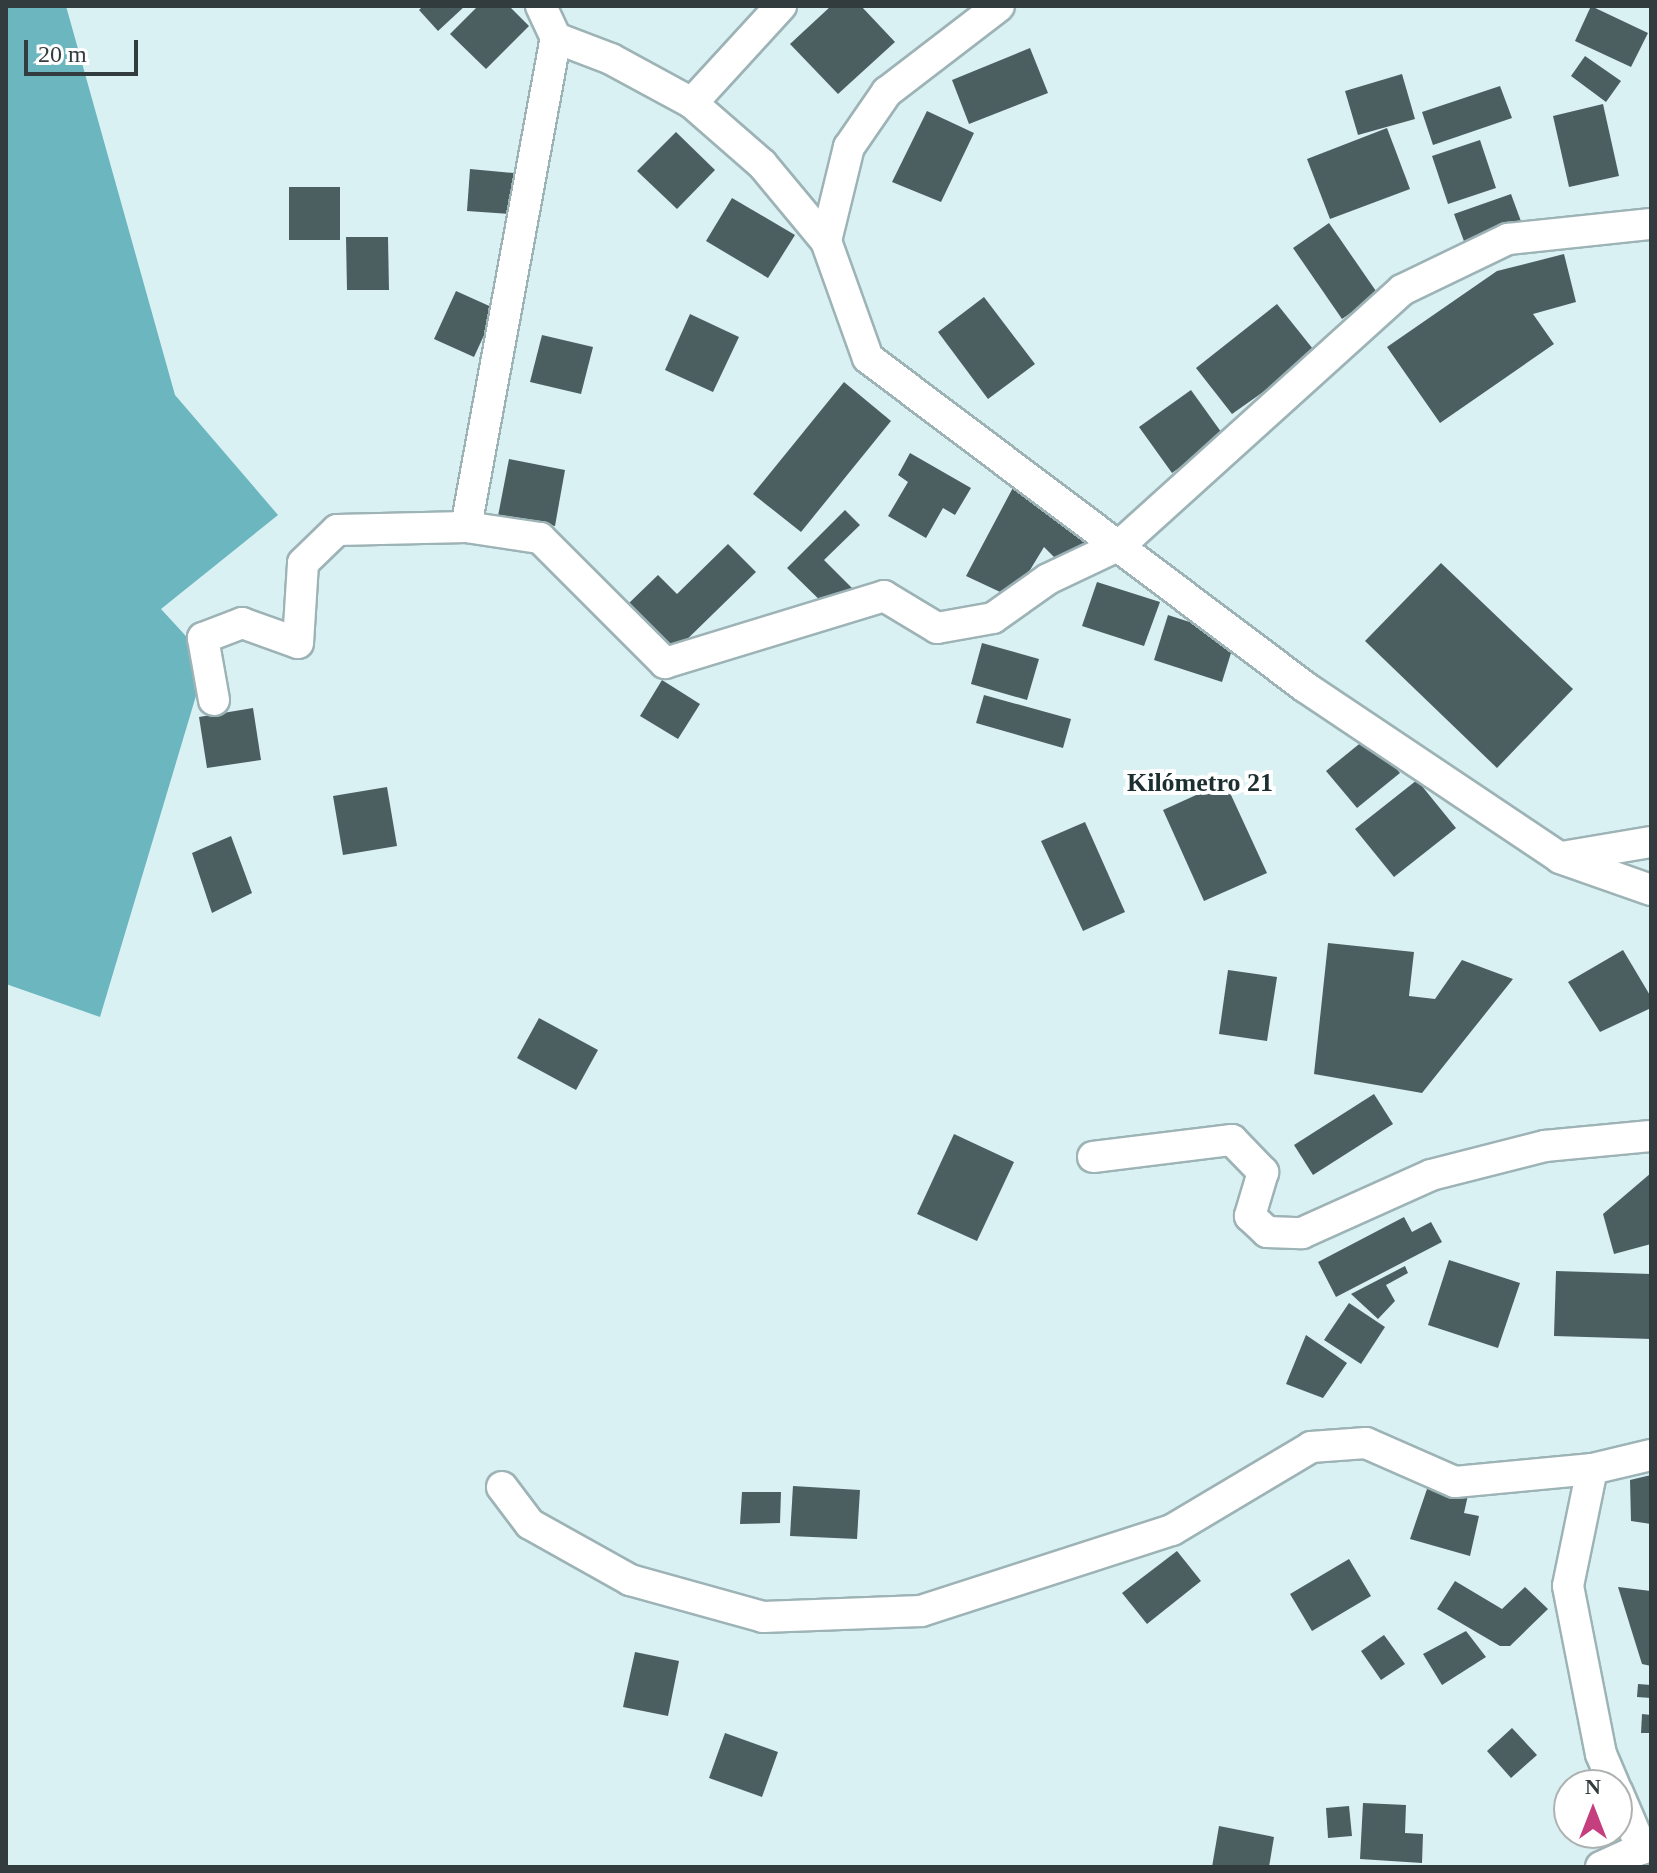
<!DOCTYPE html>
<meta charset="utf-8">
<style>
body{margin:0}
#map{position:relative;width:1657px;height:1873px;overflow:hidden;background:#daf1f4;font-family:Georgia,serif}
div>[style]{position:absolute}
.forest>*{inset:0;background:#6cb6bf}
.building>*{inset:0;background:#4b5f61}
.roads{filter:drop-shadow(2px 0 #9db3b6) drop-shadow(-2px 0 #9db3b6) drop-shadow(0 2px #9db3b6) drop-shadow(0 -2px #9db3b6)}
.street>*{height:30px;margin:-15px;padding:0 15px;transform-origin:15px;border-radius:15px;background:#fff}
span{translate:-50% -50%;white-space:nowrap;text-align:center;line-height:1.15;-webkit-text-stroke:8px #fff;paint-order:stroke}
.quarter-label{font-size:26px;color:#1b2e30;font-weight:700}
.frame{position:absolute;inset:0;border:8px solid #323b3d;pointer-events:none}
.north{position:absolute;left:1553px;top:1769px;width:80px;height:80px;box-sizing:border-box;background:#fff;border:2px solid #adb1b1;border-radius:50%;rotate:0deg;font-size:22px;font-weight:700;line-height:32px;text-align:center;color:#323b3d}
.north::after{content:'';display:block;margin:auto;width:28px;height:36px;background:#c53e7d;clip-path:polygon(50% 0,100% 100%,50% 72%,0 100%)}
.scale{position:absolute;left:24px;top:40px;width:114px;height:36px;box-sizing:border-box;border:4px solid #323b3d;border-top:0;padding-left:10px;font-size:24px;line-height:28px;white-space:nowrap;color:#323b3d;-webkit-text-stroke:6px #fff;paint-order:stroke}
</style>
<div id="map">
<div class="forest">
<div style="clip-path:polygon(6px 6px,66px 6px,175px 395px,278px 515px,161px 609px,207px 659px,100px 1017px,6px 984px)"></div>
</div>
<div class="building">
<div style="clip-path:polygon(423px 6px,465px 6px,438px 31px,419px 10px)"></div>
<div style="clip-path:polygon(478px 6px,509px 6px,529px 26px,486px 69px,450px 34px)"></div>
<div style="clip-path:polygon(831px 6px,861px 6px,895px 42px,838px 94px,790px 44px)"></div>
<div style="clip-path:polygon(1591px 6px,1648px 33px,1631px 67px,1575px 41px)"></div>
<div style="clip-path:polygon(1030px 48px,1048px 93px,969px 124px,952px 80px)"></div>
<div style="clip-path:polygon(1585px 56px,1621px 81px,1606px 102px,1571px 76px)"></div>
<div style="clip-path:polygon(1402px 74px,1415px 119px,1358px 135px,1345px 91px)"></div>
<div style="clip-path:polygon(1500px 86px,1512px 118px,1433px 145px,1422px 112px)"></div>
<div style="clip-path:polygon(1603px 104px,1619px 176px,1569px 187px,1553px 116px)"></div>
<div style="clip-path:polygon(927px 111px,974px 133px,941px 202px,892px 182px)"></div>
<div style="clip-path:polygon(1387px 128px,1410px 189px,1330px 219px,1307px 159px)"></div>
<div style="clip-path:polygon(676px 132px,715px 170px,677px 209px,637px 171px)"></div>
<div style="clip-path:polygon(1480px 140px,1496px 188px,1448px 204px,1432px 156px)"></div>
<div style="clip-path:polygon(470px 169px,514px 173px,511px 214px,467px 211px)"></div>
<div style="clip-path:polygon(289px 187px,340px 187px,340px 240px,289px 240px)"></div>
<div style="clip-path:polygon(1511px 194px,1522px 224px,1465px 244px,1454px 214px)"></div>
<div style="clip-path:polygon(732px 198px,795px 235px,768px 278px,706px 241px)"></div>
<div style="clip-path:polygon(1329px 223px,1378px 294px,1342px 319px,1293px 248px)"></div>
<div style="clip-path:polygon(346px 237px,388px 237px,389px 290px,347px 290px)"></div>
<div style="clip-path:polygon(1564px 254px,1576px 302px,1533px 314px,1554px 344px,1440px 423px,1387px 347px,1497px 271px)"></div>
<div style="clip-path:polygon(456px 291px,496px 309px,474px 357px,434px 339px)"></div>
<div style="clip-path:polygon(984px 297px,1035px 364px,988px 399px,938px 332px)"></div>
<div style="clip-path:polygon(1277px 304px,1317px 354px,1232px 414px,1196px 368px)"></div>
<div style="clip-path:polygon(690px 314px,739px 337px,713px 392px,665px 370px)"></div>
<div style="clip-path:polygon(542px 335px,593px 347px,581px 394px,530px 382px)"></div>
<div style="clip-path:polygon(844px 382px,891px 421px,801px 532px,753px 494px)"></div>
<div style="clip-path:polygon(1191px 390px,1224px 436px,1172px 473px,1139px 427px)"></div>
<div style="clip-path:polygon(910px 453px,971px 488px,955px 515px,943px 508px,926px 538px,888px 516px,908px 482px,898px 475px)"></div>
<div style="clip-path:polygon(509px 459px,565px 470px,555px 526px,498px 516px)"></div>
<div style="clip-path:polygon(1016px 482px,1099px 535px,1065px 568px,1044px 547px,1013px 598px,966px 576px)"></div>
<div style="clip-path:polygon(845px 510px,860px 525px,824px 560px,853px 589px,831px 611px,787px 568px)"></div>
<div style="clip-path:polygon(728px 544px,756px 572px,673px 653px,627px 605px,658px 575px,677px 594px)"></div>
<div style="clip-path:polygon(1441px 563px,1573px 689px,1497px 768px,1365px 641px)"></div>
<div style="clip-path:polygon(1097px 582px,1160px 602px,1144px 646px,1082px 626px)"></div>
<div style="clip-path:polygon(1168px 615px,1236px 637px,1222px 682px,1154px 660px)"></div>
<div style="clip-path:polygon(982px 643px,1039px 659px,1027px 700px,971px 684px)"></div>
<div style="clip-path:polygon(662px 680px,700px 704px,678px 739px,640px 716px)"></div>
<div style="clip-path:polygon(984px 695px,1071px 719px,1063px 748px,976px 723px)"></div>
<div style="clip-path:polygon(253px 708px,261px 760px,207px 768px,199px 717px)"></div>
<div style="clip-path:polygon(1369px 736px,1400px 773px,1357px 808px,1326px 771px)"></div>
<div style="clip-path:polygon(1417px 780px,1456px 828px,1394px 877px,1355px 829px)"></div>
<div style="clip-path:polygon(1225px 782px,1267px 873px,1204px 901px,1163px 810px)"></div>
<div style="clip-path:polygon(387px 787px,397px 846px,343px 855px,333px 796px)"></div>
<div style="clip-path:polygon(1085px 822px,1125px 912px,1083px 931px,1041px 841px)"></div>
<div style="clip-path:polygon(231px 836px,252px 893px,212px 913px,192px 853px)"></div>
<div style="clip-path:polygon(1328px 943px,1414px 952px,1409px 996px,1435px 999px,1462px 960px,1513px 979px,1422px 1093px,1314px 1074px)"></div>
<div style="clip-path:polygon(1623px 950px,1651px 997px,1651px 1008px,1600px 1032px,1568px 982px)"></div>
<div style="clip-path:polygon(1228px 970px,1277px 977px,1267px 1041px,1219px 1034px)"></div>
<div style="clip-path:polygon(539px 1018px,598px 1050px,576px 1090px,517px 1058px)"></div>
<div style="clip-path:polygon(1374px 1094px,1393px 1124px,1313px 1175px,1294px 1145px)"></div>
<div style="clip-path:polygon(954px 1134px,1014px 1162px,977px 1241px,917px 1214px)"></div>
<div style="clip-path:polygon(1651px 1173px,1651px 1244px,1614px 1254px,1603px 1214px)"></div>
<div style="clip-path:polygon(1404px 1217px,1412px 1232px,1431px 1222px,1442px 1242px,1336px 1297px,1318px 1262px)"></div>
<div style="clip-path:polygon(1449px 1260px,1520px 1283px,1498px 1348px,1428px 1325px)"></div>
<div style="clip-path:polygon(1405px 1266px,1408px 1273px,1386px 1285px,1395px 1301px,1378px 1319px,1351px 1294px)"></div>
<div style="clip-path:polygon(1556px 1271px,1651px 1274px,1651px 1339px,1554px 1336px)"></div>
<div style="clip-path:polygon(1349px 1303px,1385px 1327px,1361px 1364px,1324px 1340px)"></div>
<div style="clip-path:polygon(1306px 1335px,1347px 1363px,1323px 1398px,1286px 1384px)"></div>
<div style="clip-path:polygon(1651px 1475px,1651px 1524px,1631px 1521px,1630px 1480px)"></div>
<div style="clip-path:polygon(793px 1486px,860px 1490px,857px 1539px,790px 1536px)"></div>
<div style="clip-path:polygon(1470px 1486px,1464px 1513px,1479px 1516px,1470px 1556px,1410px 1539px,1427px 1489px)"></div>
<div style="clip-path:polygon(742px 1492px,781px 1492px,780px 1523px,740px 1524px)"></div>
<div style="clip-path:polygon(1177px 1551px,1201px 1581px,1147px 1624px,1122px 1593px)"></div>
<div style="clip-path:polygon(1349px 1559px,1371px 1596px,1312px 1631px,1290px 1594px)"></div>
<div style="clip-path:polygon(1455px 1581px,1502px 1609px,1525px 1587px,1548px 1609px,1510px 1646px,1500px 1646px,1437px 1609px)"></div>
<div style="clip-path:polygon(1618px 1587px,1651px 1591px,1651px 1666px,1642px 1664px)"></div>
<div style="clip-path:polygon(1466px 1631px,1486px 1657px,1442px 1685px,1423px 1654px)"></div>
<div style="clip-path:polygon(1384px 1635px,1405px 1664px,1381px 1680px,1361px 1651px)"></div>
<div style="clip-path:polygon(635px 1652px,679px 1661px,668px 1716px,623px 1707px)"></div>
<div style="clip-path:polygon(1638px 1684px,1651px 1685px,1651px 1698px,1637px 1697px)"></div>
<div style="clip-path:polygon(1642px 1714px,1651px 1715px,1651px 1733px,1641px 1733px)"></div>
<div style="clip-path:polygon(1512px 1728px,1537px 1755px,1511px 1778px,1487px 1751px)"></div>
<div style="clip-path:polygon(725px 1733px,778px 1752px,762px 1797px,709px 1778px)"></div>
<div style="clip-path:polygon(1363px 1803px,1406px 1805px,1405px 1833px,1423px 1834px,1422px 1863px,1360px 1859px)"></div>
<div style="clip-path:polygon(1349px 1806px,1352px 1836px,1328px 1838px,1326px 1808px)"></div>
<div style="clip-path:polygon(1219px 1826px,1274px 1837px,1269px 1867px,1212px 1867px)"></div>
</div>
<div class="roads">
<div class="street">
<div style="left:541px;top:6px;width:35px;rotate:65deg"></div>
<div style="left:556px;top:38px;width:59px;rotate:20.9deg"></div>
<div style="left:611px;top:59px;width:92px;rotate:28.5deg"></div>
<div style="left:692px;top:103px;width:93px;rotate:41.1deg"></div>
<div style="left:762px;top:164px;width:100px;rotate:50.3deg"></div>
<div style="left:826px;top:241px;width:124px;rotate:70.3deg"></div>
<div style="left:868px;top:358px;width:547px;rotate:36.97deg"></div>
<div style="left:1305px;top:687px;width:307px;rotate:33.8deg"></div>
<div style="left:1560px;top:858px;width:96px;rotate:19.4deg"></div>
<div style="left:692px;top:103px;width:132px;rotate:-47.5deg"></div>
<div style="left:826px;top:241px;width:97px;rotate:-76.3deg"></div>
<div style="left:849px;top:147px;width:67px;rotate:-55.4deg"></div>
<div style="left:887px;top:92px;width:141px;rotate:-37.5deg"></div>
<div style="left:466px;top:527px;width:497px;rotate:-79.6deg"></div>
<div style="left:214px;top:700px;width:63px;rotate:-100.1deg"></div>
<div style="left:203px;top:638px;width:42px;rotate:-21deg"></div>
<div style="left:242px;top:623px;width:59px;rotate:19.7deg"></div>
<div style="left:298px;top:643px;width:80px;rotate:-86.4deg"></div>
<div style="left:303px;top:563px;width:47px;rotate:-44.1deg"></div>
<div style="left:337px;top:530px;width:129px;rotate:-1.3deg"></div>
<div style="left:466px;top:527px;width:75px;rotate:8.5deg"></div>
<div style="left:540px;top:538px;width:177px;rotate:45deg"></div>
<div style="left:665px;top:663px;width:229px;rotate:-17deg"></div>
<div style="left:884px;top:596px;width:62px;rotate:31.1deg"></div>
<div style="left:937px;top:628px;width:57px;rotate:-10.1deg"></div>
<div style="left:993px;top:618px;width:67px;rotate:-35.3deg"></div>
<div style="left:1048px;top:579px;width:80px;rotate:-25.3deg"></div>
<div style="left:1120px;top:545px;width:380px;rotate:-42.1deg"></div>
<div style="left:1402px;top:290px;width:118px;rotate:-25.7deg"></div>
<div style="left:1508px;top:239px;width:144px;rotate:-6deg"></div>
<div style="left:1562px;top:857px;width:90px;rotate:-9.6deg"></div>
<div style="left:1093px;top:1157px;width:140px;rotate:-7deg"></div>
<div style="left:1232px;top:1140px;width:45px;rotate:45.9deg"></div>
<div style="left:1263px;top:1172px;width:46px;rotate:106.5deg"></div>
<div style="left:1250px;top:1216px;width:23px;rotate:43deg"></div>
<div style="left:1267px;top:1232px;width:35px;rotate:2deg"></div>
<div style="left:1302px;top:1233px;width:141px;rotate:-24.2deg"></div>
<div style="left:1431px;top:1175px;width:118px;rotate:-14.3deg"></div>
<div style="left:1545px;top:1146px;width:106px;rotate:-5.4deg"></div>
<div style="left:1592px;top:1469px;width:119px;rotate:101.6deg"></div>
<div style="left:1568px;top:1586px;width:171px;rotate:78.9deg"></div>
<div style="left:1601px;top:1754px;width:34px;rotate:67deg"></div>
<div style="left:502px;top:1487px;width:46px;rotate:52.9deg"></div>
<div style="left:530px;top:1524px;width:115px;rotate:29.2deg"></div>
<div style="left:630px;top:1580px;width:138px;rotate:15.5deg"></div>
<div style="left:763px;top:1617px;width:158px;rotate:-2.2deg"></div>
<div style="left:921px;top:1611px;width:264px;rotate:-17.9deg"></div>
<div style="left:1172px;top:1530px;width:162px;rotate:-30.8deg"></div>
<div style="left:1311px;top:1447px;width:55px;rotate:-4.2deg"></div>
<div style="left:1366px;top:1443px;width:97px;rotate:23.7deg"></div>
<div style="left:1455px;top:1482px;width:138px;rotate:-5.4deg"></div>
<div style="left:1592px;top:1469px;width:61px;rotate:-13.3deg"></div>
<div style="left:1617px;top:1791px;width:63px;rotate:66.7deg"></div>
<div style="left:1601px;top:1867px;width:55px;rotate:-24.7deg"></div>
</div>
</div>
<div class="quarter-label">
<span style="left:1200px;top:783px">Kilómetro 21</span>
</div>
<div class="frame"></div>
<div class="north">N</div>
<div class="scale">20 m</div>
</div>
